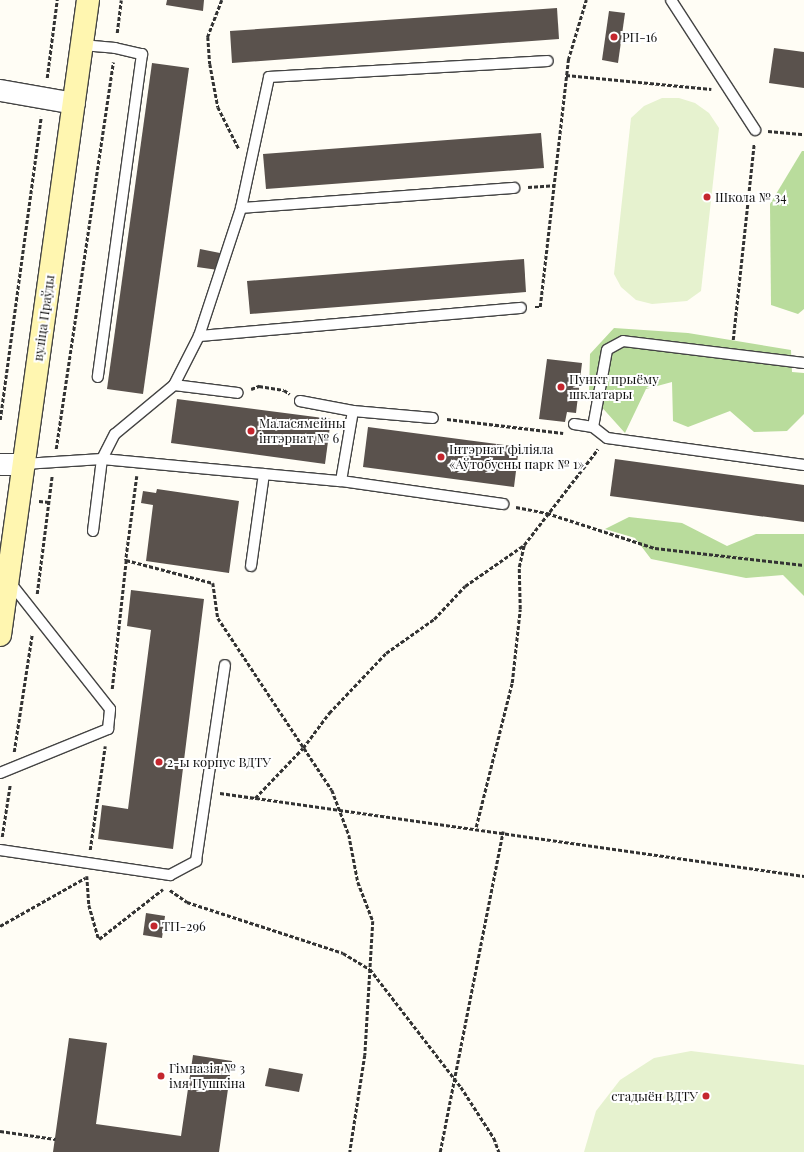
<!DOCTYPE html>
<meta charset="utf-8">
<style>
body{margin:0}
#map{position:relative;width:804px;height:1152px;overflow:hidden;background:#fffdf5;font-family:"Playfair Display",serif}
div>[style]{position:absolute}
.forest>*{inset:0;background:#b9dc9c}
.pitch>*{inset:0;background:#e6f2cf}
.building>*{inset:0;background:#5a524d}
.path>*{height:2.5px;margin-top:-1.25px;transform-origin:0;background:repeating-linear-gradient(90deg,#333 0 4px,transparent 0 6px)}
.roads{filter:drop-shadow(1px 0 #444) drop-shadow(-1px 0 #444) drop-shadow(0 1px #444) drop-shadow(0 -1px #444)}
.service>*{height:10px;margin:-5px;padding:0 5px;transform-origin:5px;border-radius:5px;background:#fff}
.minor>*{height:21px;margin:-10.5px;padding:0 10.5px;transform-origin:10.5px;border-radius:10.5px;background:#fff}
.secondary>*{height:22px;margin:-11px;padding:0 11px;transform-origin:11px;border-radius:11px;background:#fff6b0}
.dots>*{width:11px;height:11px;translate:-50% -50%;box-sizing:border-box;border:2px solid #fff;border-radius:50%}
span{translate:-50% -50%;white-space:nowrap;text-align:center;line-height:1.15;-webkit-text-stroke:4px #fff;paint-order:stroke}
.poi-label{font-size:13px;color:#111}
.left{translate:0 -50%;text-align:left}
.right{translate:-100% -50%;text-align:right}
.street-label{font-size:13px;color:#111}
</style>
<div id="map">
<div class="forest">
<div style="clip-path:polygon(802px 151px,804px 151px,804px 309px,798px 314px,771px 305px,770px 204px)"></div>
<div style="clip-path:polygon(614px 328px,688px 333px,791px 350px,792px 372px,804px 373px,804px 414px,787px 431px,754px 432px,730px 411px,688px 427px,673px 421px,672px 382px,646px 389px,625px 433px,589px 393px,590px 354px)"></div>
<div style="clip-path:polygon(629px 517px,682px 523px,727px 546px,756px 534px,804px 534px,804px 596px,783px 575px,746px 578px,651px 559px,635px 538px,605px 529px)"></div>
</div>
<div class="pitch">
<div style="clip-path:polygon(662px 98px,679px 98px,695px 103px,709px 113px,719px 128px,701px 291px,687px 301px,652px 304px,636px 300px,621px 287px,614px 274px,631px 118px,644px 106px)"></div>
<div style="clip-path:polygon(691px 1051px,804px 1065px,804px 1152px,584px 1152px,596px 1111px,620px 1080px,654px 1058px)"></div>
</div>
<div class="building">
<div style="clip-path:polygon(167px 0,204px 0,203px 11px,166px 5px)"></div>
<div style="clip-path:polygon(557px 8px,559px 39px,232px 63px,230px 31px)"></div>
<div style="clip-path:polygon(609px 11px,625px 13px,618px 63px,602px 60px)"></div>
<div style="clip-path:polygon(774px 48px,804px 52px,804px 88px,769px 83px)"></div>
<div style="clip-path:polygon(152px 63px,189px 68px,143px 394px,107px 389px)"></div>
<div style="clip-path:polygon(541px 133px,544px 168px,266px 189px,263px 154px)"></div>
<div style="clip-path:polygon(200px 249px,220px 253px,218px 270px,197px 267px)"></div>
<div style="clip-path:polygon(524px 259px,526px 292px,250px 314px,247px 281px)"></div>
<div style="clip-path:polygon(547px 359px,582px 363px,576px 413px,567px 412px,565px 422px,539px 419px)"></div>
<div style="clip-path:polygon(177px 399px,331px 419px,325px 464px,171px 443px)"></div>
<div style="clip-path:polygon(368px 427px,519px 447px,514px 487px,363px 467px)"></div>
<div style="clip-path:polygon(615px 459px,804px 485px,804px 522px,610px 496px)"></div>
<div style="clip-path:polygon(157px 489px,239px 501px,229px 573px,146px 561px,153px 505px,141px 503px,143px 491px,156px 493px)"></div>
<div style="clip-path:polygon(131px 590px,204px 599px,173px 849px,98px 839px,102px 805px,128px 809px,151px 630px,127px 626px)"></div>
<div style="clip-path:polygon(146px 913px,165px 916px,162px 938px,143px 935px)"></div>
<div style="clip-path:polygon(69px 1038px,107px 1043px,96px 1124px,181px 1136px,193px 1055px,232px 1061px,219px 1152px,53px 1152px)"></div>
<div style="clip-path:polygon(269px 1068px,303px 1074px,299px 1092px,265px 1086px)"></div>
</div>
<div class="path">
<div style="left:222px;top:0;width:40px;rotate:111deg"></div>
<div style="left:208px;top:37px;width:27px;rotate:86deg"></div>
<div style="left:210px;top:64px;width:44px;rotate:79.5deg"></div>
<div style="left:218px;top:107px;width:47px;rotate:63.4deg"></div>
<div style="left:117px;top:33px;width:33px;rotate:-83deg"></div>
<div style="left:566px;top:75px;width:146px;rotate:5.5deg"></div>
<div style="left:47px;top:78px;width:79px;rotate:-82.7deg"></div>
<div style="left:768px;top:131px;width:36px;rotate:5deg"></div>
<div style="left:528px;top:187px;width:26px;rotate:-4deg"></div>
<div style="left:535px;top:307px;width:5px"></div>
<div style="left:540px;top:307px;width:249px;rotate:-83.5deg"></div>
<div style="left:568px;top:60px;width:63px;rotate:-73.3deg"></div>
<div style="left:733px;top:340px;width:197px;rotate:-83.9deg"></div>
<div style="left:251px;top:389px;width:9px;rotate:-21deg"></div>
<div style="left:259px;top:386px;width:25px;rotate:9deg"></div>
<div style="left:284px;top:390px;width:7px;rotate:34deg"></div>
<div style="left:447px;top:419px;width:117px;rotate:6.9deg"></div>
<div style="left:0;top:420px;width:306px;rotate:-82.3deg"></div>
<div style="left:56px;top:449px;width:391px;rotate:-81.6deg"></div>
<div style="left:137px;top:476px;width:85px;rotate:97.5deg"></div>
<div style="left:126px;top:560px;width:90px;rotate:14.8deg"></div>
<div style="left:213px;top:583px;width:35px;rotate:82deg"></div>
<div style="left:218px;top:618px;width:206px;rotate:56.5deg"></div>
<div style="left:332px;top:790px;width:48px;rotate:69.3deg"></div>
<div style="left:349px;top:835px;width:48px;rotate:79.2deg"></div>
<div style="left:358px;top:882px;width:42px;rotate:69deg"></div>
<div style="left:373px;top:921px;width:134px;rotate:93.4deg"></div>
<div style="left:365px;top:1055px;width:98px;rotate:98.8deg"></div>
<div style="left:39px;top:501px;width:10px;rotate:6deg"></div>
<div style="left:516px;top:507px;width:32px;rotate:11deg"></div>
<div style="left:547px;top:513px;width:114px;rotate:18deg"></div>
<div style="left:655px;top:548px;width:150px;rotate:6.5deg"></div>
<div style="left:37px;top:594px;width:120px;rotate:-82.8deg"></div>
<div style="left:112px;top:689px;width:130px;rotate:-83.8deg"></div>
<div style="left:14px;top:752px;width:119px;rotate:-81.3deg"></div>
<div style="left:220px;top:793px;width:590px;rotate:8.09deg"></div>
<div style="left:255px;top:798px;width:69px;rotate:-46.2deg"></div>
<div style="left:303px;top:748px;width:44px;rotate:-53.4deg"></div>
<div style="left:329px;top:713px;width:83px;rotate:-46.5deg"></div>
<div style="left:386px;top:653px;width:59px;rotate:-35.3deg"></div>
<div style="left:434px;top:619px;width:45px;rotate:-46.8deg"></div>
<div style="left:465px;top:586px;width:72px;rotate:-34.8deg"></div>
<div style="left:524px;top:545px;width:121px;rotate:-52.4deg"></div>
<div style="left:476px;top:827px;width:148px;rotate:-76deg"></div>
<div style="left:512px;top:683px;width:74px;rotate:-83.8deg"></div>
<div style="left:520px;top:609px;width:42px;rotate:-91.4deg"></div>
<div style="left:519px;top:567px;width:23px;rotate:-77deg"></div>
<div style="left:2px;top:837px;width:53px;rotate:-81.3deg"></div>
<div style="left:90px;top:850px;width:105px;rotate:-81.8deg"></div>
<div style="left:87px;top:876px;width:29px;rotate:86deg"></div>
<div style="left:89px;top:905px;width:35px;rotate:74deg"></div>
<div style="left:99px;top:939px;width:81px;rotate:-38deg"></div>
<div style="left:170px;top:890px;width:21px;rotate:35deg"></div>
<div style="left:187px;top:902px;width:164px;rotate:18.1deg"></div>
<div style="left:343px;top:953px;width:31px;rotate:31deg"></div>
<div style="left:370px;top:969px;width:149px;rotate:52.4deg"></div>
<div style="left:461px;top:1087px;width:61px;rotate:57.1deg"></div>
<div style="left:494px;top:1138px;width:15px;rotate:70deg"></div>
<div style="left:0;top:926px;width:98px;rotate:-29.5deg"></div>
<div style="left:0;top:1131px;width:56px;rotate:8.3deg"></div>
<div style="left:440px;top:1152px;width:327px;rotate:-78.9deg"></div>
</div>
<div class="roads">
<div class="service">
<div style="left:671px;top:0;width:155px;rotate:57.1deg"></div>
<div style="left:82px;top:45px;width:33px;rotate:5deg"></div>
<div style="left:115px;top:48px;width:28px;rotate:13deg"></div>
<div style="left:142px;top:54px;width:326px;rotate:97.8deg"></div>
<div style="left:241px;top:208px;width:274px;rotate:-4.2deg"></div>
<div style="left:199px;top:336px;width:323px;rotate:-5deg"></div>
<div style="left:804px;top:363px;width:182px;rotate:-173.1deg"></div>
<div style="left:623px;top:341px;width:18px;rotate:151deg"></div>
<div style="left:607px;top:350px;width:78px;rotate:100.3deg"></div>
<div style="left:593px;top:427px;width:18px;rotate:38deg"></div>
<div style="left:607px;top:438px;width:199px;rotate:7.8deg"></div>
<div style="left:174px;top:385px;width:64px;rotate:7.1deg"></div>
<div style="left:353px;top:411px;width:80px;rotate:5deg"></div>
<div style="left:574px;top:424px;width:19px;rotate:9deg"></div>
<div style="left:24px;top:464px;width:78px;rotate:-3.7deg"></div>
<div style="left:102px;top:459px;width:240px;rotate:5.3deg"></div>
<div style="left:341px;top:481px;width:71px;rotate:-80.3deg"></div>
<div style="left:353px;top:411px;width:54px;rotate:-169.3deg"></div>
<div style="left:341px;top:481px;width:164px;rotate:8.1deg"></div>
<div style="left:93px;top:531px;width:73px;rotate:-82.9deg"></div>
<div style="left:102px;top:459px;width:28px;rotate:-63deg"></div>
<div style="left:115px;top:434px;width:77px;rotate:-39.7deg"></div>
<div style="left:174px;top:385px;width:55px;rotate:-63deg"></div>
<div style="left:199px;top:336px;width:135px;rotate:-71.8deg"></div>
<div style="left:241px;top:208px;width:134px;rotate:-77.9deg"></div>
<div style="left:269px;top:77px;width:279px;rotate:-3.3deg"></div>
<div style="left:251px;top:566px;width:93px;rotate:-82deg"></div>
<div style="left:0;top:773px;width:117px;rotate:-22.2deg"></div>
<div style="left:108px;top:729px;width:20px;rotate:-84deg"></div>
<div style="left:110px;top:709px;width:163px;rotate:-128.3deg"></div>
<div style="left:0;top:850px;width:172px;rotate:8.4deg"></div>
<div style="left:170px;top:875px;width:30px;rotate:-28deg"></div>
<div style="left:196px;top:861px;width:198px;rotate:-81.6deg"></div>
</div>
<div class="minor">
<div style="left:0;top:90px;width:75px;rotate:10deg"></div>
<div style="left:0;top:464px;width:24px"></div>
</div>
<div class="secondary">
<div style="left:0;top:635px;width:641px;rotate:-82.11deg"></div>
</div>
</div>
<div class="dots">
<div style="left:614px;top:37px;background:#c4262e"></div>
<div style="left:707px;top:197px;background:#c4262e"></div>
<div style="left:561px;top:387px;background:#c4262e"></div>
<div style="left:251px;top:431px;background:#c4262e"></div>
<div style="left:441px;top:457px;background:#c4262e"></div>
<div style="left:159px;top:762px;background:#c4262e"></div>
<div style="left:154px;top:926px;background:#c4262e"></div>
<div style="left:161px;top:1076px;background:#c4262e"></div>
<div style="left:706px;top:1096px;background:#c4262e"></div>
</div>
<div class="poi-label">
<span class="left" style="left:622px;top:37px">РП-16</span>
<span class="left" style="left:715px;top:197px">Школа № 34</span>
<span class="left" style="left:569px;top:387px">Пункт прыёму<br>шклатары</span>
<span class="left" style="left:259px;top:431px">Маласямейны<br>інтэрнат № 6</span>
<span class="left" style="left:449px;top:457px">Інтэрнат філіяла<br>«Аўтобусны парк № 1»</span>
<span class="left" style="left:167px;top:762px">2-ы корпус ВДТУ</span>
<span class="left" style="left:162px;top:926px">ТП-296</span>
<span class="left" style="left:169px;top:1076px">Гімназія № 3<br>імя Пушкіна</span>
<span class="right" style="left:698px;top:1096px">стадыён ВДТУ</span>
</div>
<div class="street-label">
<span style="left:44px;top:318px;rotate:-82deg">вуліца Праўды</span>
</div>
</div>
